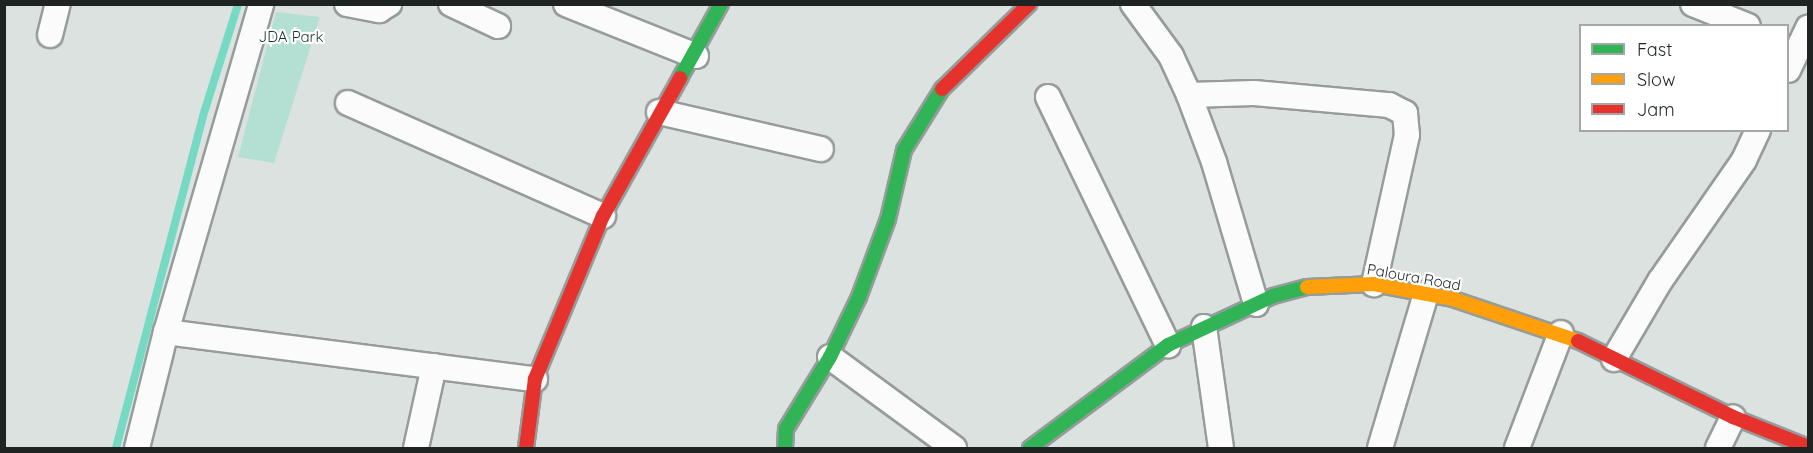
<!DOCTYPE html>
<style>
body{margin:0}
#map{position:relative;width:1813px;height:453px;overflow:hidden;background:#dce2e0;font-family:Quicksand,sans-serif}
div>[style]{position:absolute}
.green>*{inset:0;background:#b4e0d3}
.stream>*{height:8px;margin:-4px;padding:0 4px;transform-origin:4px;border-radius:4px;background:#76dac2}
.roads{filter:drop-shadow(2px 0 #969c9a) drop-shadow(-2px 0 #969c9a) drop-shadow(0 2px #969c9a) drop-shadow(0 -2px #969c9a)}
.street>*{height:24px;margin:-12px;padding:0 12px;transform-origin:12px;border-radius:12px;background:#fafbfa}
.fast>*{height:14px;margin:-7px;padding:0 7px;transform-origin:7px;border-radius:7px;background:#30b455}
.slow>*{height:14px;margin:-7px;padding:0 7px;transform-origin:7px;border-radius:7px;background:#ff9f0a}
.jam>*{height:14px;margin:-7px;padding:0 7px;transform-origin:7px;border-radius:7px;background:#e5322d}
span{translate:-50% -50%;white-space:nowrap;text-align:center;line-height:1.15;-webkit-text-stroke:4.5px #fff;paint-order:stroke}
.park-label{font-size:15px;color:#1a312b}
.street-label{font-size:15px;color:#1f2423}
.frame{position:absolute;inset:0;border:6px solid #1f2423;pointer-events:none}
.legend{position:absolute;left:1579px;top:24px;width:210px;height:108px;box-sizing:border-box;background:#fff;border:2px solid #a5a7a7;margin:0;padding:8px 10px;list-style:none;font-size:18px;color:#1f2423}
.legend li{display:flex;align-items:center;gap:12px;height:30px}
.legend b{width:30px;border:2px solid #a5a7a7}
</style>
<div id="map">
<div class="green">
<div style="clip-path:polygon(276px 12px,320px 17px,274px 163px,238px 157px)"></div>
</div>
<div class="stream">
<div style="left:116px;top:448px;width:343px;rotate:-75.3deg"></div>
<div style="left:203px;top:116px;width:117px;rotate:-72.6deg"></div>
</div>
<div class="roads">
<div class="street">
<div style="left:347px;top:4px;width:33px;rotate:11deg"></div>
<div style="left:379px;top:10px;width:12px;rotate:-31deg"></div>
<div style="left:451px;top:4px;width:52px;rotate:25.1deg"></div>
<div style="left:566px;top:4px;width:140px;rotate:21.8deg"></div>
<div style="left:1133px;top:4px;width:64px;rotate:53.8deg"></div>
<div style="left:1171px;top:56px;width:43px;rotate:65.2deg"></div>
<div style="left:1189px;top:95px;width:72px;rotate:69.5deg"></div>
<div style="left:1214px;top:162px;width:148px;rotate:73.5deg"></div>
<div style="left:1693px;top:4px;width:59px;rotate:21.8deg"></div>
<div style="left:50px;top:35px;width:32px;rotate:-76deg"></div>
<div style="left:1788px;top:70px;width:47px;rotate:-64.5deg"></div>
<div style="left:1189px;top:95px;width:65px;rotate:-1.8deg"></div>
<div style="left:1254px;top:93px;width:136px;rotate:5.1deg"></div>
<div style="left:1389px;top:105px;width:18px;rotate:27deg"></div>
<div style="left:1405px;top:113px;width:22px;rotate:85deg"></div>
<div style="left:1407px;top:135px;width:153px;rotate:102.5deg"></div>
<div style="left:1048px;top:97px;width:276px;rotate:64.2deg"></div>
<div style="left:348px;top:103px;width:279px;rotate:23.9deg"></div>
<div style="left:659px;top:112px;width:166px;rotate:12.9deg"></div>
<div style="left:1204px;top:327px;width:122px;rotate:82deg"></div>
<div style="left:166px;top:332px;width:372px;rotate:7.3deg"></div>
<div style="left:830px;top:357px;width:154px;rotate:36.3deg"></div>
<div style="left:1614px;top:359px;width:91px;rotate:-59.5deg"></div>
<div style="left:1660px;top:281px;width:147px;rotate:-55.2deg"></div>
<div style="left:1744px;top:160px;width:33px;rotate:-65deg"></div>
<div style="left:137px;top:448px;width:120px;rotate:-76deg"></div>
<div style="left:166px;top:332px;width:341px;rotate:-73.8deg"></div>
<div style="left:416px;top:448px;width:84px;rotate:-77.6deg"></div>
<div style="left:1380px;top:448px;width:161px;rotate:-73.4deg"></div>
<div style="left:1517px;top:448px;width:123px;rotate:-69.1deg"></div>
<div style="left:1718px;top:448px;width:34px;rotate:-64deg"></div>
</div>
<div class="fast">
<div style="left:680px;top:78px;width:85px;rotate:-61deg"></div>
<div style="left:785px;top:448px;width:19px;rotate:-87deg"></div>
<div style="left:786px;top:429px;width:84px;rotate:-58.6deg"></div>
<div style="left:830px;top:357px;width:67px;rotate:-64.2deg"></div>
<div style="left:859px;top:297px;width:83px;rotate:-69.6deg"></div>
<div style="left:888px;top:219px;width:71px;rotate:-76.9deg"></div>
<div style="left:904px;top:150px;width:72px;rotate:-58.1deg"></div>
<div style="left:1030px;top:448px;width:172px;rotate:-36.7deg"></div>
<div style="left:1168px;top:345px;width:116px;rotate:-25deg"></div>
<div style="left:1273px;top:296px;width:35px;rotate:-15deg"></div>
</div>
<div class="slow">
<div style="left:1307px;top:287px;width:67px;rotate:-2.6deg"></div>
<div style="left:1374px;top:284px;width:80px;rotate:10.8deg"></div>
<div style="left:1453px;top:299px;width:132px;rotate:18.6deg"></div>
</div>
<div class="jam">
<div style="left:942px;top:89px;width:122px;rotate:-44.3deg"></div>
<div style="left:1578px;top:341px;width:173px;rotate:26.1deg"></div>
<div style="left:1733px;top:417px;width:81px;rotate:21.8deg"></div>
<div style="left:526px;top:448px;width:70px;rotate:-82.6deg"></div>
<div style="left:535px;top:379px;width:177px;rotate:-67.4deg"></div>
<div style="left:603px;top:216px;width:158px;rotate:-60.8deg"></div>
</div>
</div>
<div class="park-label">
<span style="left:291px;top:37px">JDA Park</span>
</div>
<div class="street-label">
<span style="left:1414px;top:277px;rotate:10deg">Paloura Road</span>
</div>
<div class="frame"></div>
<ul class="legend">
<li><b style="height:8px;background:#30b455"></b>Fast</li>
<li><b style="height:8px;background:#ff9f0a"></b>Slow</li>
<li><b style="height:8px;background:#e5322d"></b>Jam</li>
</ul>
</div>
